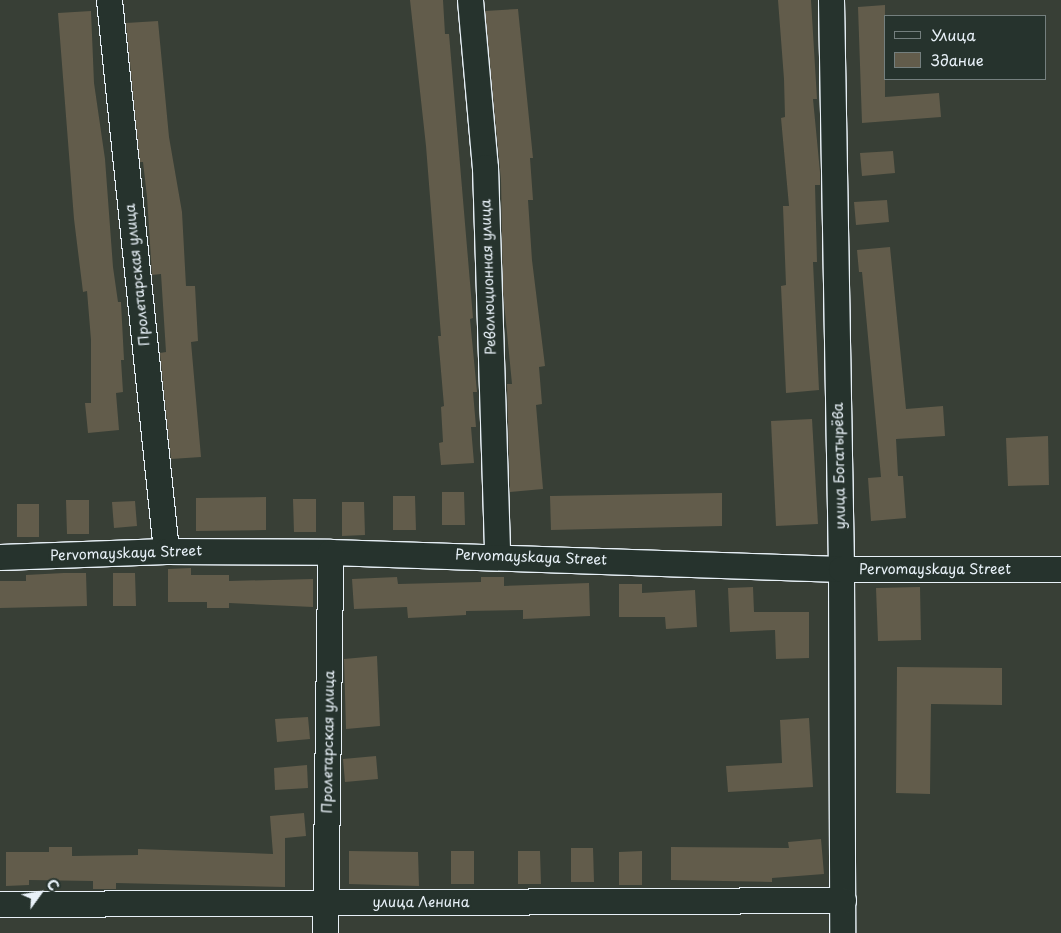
<!DOCTYPE html>
<meta charset="utf-8">
<style>
body{margin:0}
#map{position:relative;width:1061px;height:933px;overflow:hidden;background:#383f36;font-family:"Playpen Sans",sans-serif}
div>[style]{position:absolute}
.building>*{inset:0;background:#625c4b}
.roads{filter:drop-shadow(1px 0 #e8f1f8) drop-shadow(-1px 0 #e8f1f8) drop-shadow(0 1px #e8f1f8) drop-shadow(0 -1px #e8f1f8)}
.minor>*{height:25px;margin:-12.5px;padding:0 12.5px;transform-origin:12.5px;border-radius:12.5px;background:#26332d}
span{translate:-50% -50%;white-space:nowrap;text-align:center;line-height:1.15;-webkit-text-stroke:5px #26332d;paint-order:stroke}
.street-label{font-size:14px;color:#e8f1f8}
.legend{position:absolute;left:884px;top:15px;width:162px;height:65px;box-sizing:border-box;background:#26332d;border:1px solid #747f7e;margin:0;padding:6px 9px;list-style:none;font-size:15px;color:#e8f1f8}
.legend li{display:flex;align-items:center;gap:10px;height:25px}
.legend b{width:25px;border:1px solid #747f7e}
.north{position:absolute;left:15px;top:868px;width:50px;height:50px;-webkit-text-stroke:4px #26332d;paint-order:stroke;rotate:58deg;font-size:14px;font-weight:700;line-height:20px;text-align:center;color:#e8f1f8}
.north::after{content:'';display:block;margin:auto;width:18px;height:22px;background:#e8f1f8;clip-path:polygon(50% 0,100% 100%,50% 72%,0 100%)}
</style>
<div id="map">
<div class="building">
<div style="clip-path:polygon(410px 0,443px 0,445px 34px,449px 34px,473px 318px,470px 319px,477px 392px,473px 392px,476px 427px,471px 427px,474px 463px,441px 465px,439px 443px,443px 442px,441px 407px,444px 406px,438px 336px,441px 336px,426px 146px)"></div>
<div style="clip-path:polygon(778px 0,811px 0,817px 99px,813px 99px,820px 172px,820px 185px,815px 185px,817px 262px,813px 262px,819px 390px,786px 393px,781px 286px,786px 285px,783px 206px,789px 206px,781px 118px,785px 117px,784px 79px)"></div>
<div style="clip-path:polygon(885px 5px,885px 97px,939px 93px,941px 117px,862px 123px,858px 7px)"></div>
<div style="clip-path:polygon(518px 9px,533px 158px,530px 158px,533px 200px,528px 200px,532px 260px,545px 366px,539px 367px,542px 404px,536px 405px,543px 489px,510px 492px,507px 384px,512px 384px,503px 292px,501px 180px,485px 11px)"></div>
<div style="clip-path:polygon(91px 11px,94px 83px,105px 159px,113px 267px,118px 302px,121px 302px,124px 360px,121px 360px,123px 392px,116px 393px,119px 430px,88px 433px,85px 403px,91px 403px,91px 340px,87px 291px,83px 292px,74px 219px,58px 13px)"></div>
<div style="clip-path:polygon(158px 21px,169px 137px,182px 212px,186px 286px,195px 286px,198px 341px,191px 342px,201px 457px,171px 459px,160px 353px,166px 352px,161px 274px,152px 275px,147px 197px,143px 162px,140px 162px,126px 23px)"></div>
<div style="clip-path:polygon(893px 151px,895px 173px,862px 176px,860px 153px)"></div>
<div style="clip-path:polygon(887px 200px,889px 222px,856px 225px,854px 202px)"></div>
<div style="clip-path:polygon(890px 247px,906px 409px,943px 406px,945px 436px,896px 439px,898px 476px,903px 476px,906px 518px,871px 521px,868px 478px,881px 477px,862px 272px,859px 272px,857px 250px)"></div>
<div style="clip-path:polygon(812px 419px,818px 524px,776px 526px,771px 421px)"></div>
<div style="clip-path:polygon(1048px 436px,1049px 485px,1008px 486px,1006px 438px)"></div>
<div style="clip-path:polygon(442px 492px,464px 492px,465px 525px,442px 525px)"></div>
<div style="clip-path:polygon(722px 493px,722px 526px,551px 530px,550px 496px)"></div>
<div style="clip-path:polygon(393px 496px,415px 496px,416px 530px,393px 530px)"></div>
<div style="clip-path:polygon(266px 497px,266px 530px,196px 531px,196px 498px)"></div>
<div style="clip-path:polygon(293px 499px,316px 499px,316px 532px,294px 532px)"></div>
<div style="clip-path:polygon(66px 500px,89px 500px,89px 534px,67px 534px)"></div>
<div style="clip-path:polygon(135px 501px,137px 526px,114px 528px,112px 502px)"></div>
<div style="clip-path:polygon(342px 502px,364px 502px,365px 535px,342px 536px)"></div>
<div style="clip-path:polygon(17px 504px,39px 504px,39px 537px,17px 537px)"></div>
<div style="clip-path:polygon(191px 568px,191px 575px,229px 575px,229px 581px,313px 579px,313px 607px,229px 603px,229px 608px,207px 608px,207px 602px,168px 602px,168px 569px)"></div>
<div style="clip-path:polygon(64px 573px,86px 573px,87px 606px,0 608px,0 581px,26px 581px,26px 575px)"></div>
<div style="clip-path:polygon(113px 573px,135px 573px,136px 606px,113px 606px)"></div>
<div style="clip-path:polygon(397px 577px,398px 584px,481px 582px,481px 577px,504px 577px,504px 586px,589px 583px,590px 616px,523px 619px,523px 610px,466px 611px,466px 615px,408px 618px,407px 607px,354px 609px,352px 579px)"></div>
<div style="clip-path:polygon(619px 584px,642px 584px,642px 593px,695px 590px,697px 627px,666px 629px,665px 617px,619px 617px)"></div>
<div style="clip-path:polygon(753px 587px,754px 612px,809px 612px,809px 658px,776px 659px,775px 630px,730px 632px,728px 588px)"></div>
<div style="clip-path:polygon(920px 587px,921px 640px,878px 641px,876px 588px)"></div>
<div style="clip-path:polygon(377px 656px,380px 726px,346px 729px,344px 659px)"></div>
<div style="clip-path:polygon(897px 667px,1002px 668px,1002px 705px,931px 704px,930px 794px,896px 793px)"></div>
<div style="clip-path:polygon(308px 717px,310px 739px,277px 742px,275px 719px)"></div>
<div style="clip-path:polygon(809px 718px,813px 787px,728px 792px,726px 766px,782px 763px,780px 720px)"></div>
<div style="clip-path:polygon(376px 756px,378px 779px,345px 782px,343px 759px)"></div>
<div style="clip-path:polygon(307px 765px,308px 788px,275px 790px,274px 768px)"></div>
<div style="clip-path:polygon(304px 813px,306px 836px,285px 838px,285px 887px,116px 883px,116px 889px,93px 889px,93px 881px,29px 880px,29px 885px,6px 886px,6px 852px,49px 852px,49px 847px,72px 847px,72px 856px,138px 855px,138px 849px,273px 854px,270px 816px)"></div>
<div style="clip-path:polygon(821px 839px,824px 874px,772px 878px,772px 882px,671px 880px,671px 847px,789px 848px,788px 842px)"></div>
<div style="clip-path:polygon(571px 848px,593px 848px,594px 882px,571px 882px)"></div>
<div style="clip-path:polygon(349px 851px,418px 852px,419px 886px,349px 884px)"></div>
<div style="clip-path:polygon(451px 851px,474px 851px,474px 884px,451px 884px)"></div>
<div style="clip-path:polygon(518px 851px,540px 851px,541px 884px,518px 884px)"></div>
<div style="clip-path:polygon(642px 851px,642px 885px,619px 885px,619px 852px)"></div>
</div>
<div class="roads">
<div class="minor">
<div style="left:109px;top:0;width:554px;rotate:84.09deg"></div>
<div style="left:470px;top:0;width:168px;rotate:84.9deg"></div>
<div style="left:485px;top:167px;width:388px;rotate:88.2deg"></div>
<div style="left:831px;top:0;width:569px;rotate:88.99deg"></div>
<div style="left:841px;top:569px;width:364px;rotate:89.8deg"></div>
<div style="left:0;top:557px;width:166px;rotate:-2.1deg"></div>
<div style="left:166px;top:551px;width:164px;rotate:0.3deg"></div>
<div style="left:330px;top:552px;width:511px;rotate:1.91deg"></div>
<div style="left:841px;top:569px;width:220px"></div>
<div style="left:0;top:904px;width:843px;rotate:-0.27deg"></div>
<div style="left:325px;top:933px;width:381px;rotate:-89.2deg"></div>
</div>
</div>
<div class="street-label">
<span style="left:137px;top:275px;rotate:-96deg">Пролетарская улица</span>
<span style="left:488px;top:277px;rotate:-92deg">Революционная улица</span>
<span style="left:839px;top:466px;rotate:-91deg">улица Богатырёва</span>
<span style="left:126px;top:553px;rotate:-2deg">Pervomayskaya Street</span>
<span style="left:531px;top:557px;rotate:2deg">Pervomayskaya Street</span>
<span style="left:935px;top:569px">Pervomayskaya Street</span>
<span style="left:328px;top:742px;rotate:-89deg">Пролетарская улица</span>
<span style="left:421px;top:902px">улица Ленина</span>
</div>
<ul class="legend">
<li><b style="height:6px;background:#26332d"></b>Улица</li>
<li><b style="height:14px;background:#625c4b"></b>Здание</li>
</ul>
<div class="north">С</div>
</div>
